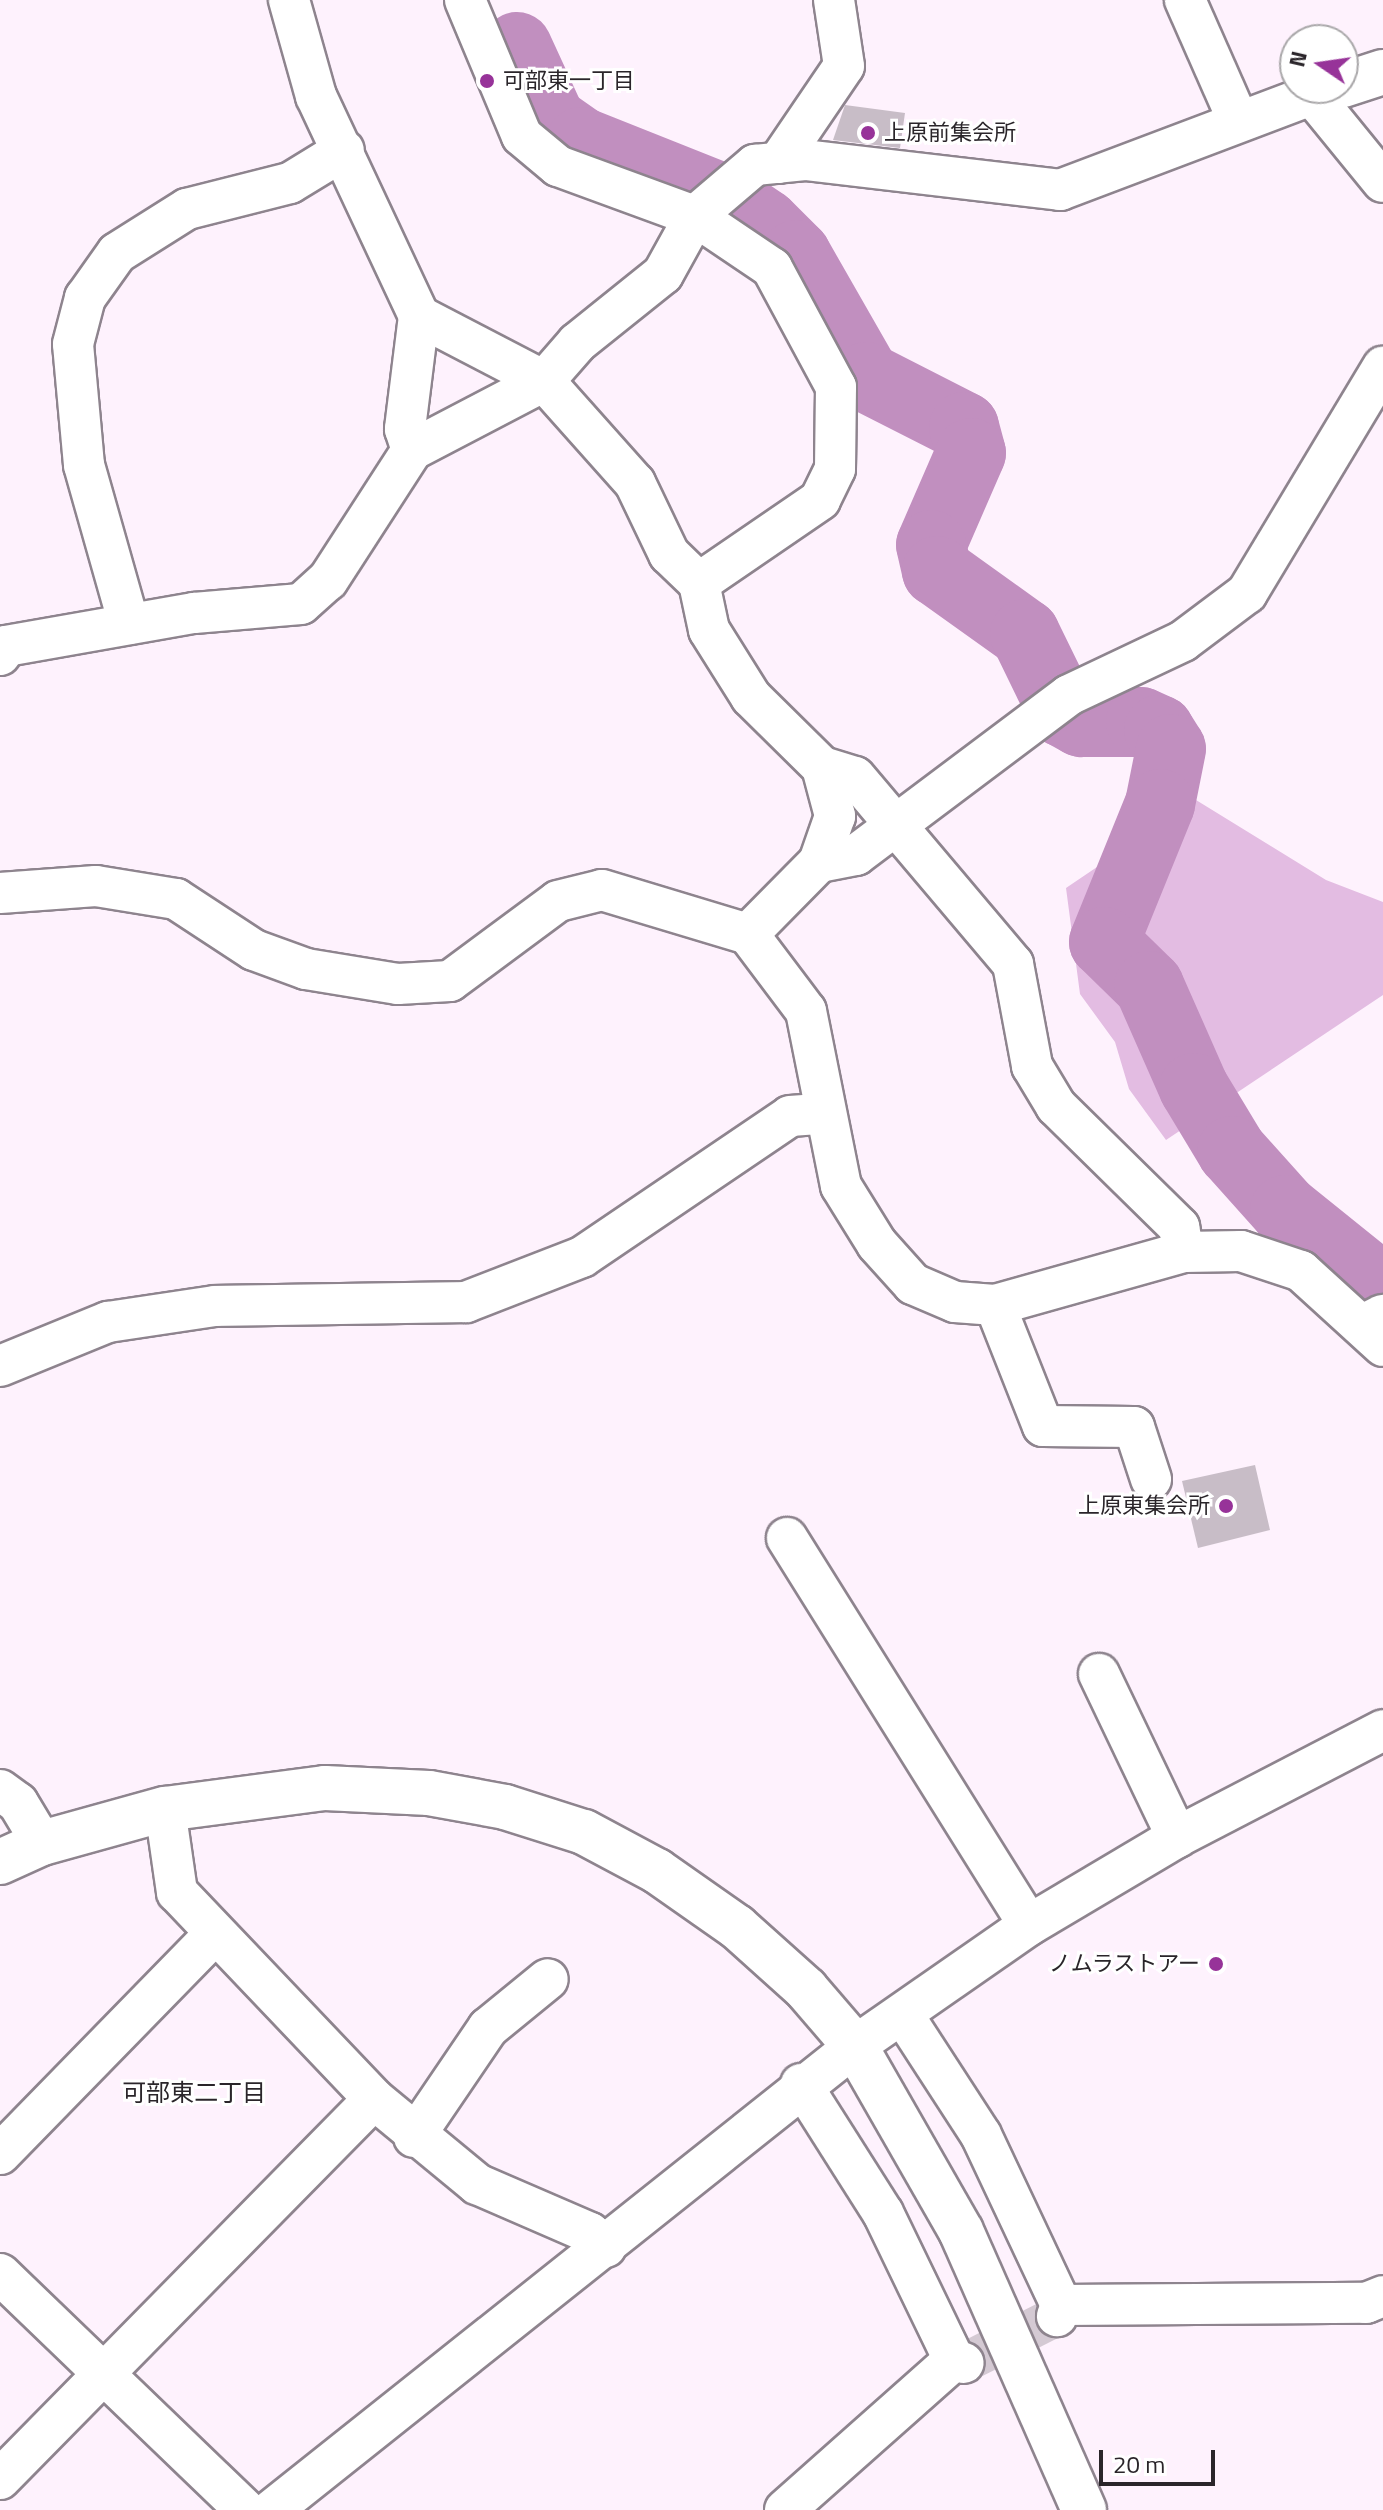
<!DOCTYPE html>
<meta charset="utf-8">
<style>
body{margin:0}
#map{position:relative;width:1383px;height:2510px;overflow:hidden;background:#fef2fd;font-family:"Titillium Web","Noto Sans JP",sans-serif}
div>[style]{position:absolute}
.green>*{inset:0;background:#e3bce2}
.river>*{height:70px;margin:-35px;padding:0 35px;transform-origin:35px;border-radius:35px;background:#c18fbf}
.building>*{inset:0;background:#c8bdc7}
.minor-tunnel>*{height:40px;margin-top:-20px;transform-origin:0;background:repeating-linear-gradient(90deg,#d4c9d3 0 40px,transparent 0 60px)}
.roads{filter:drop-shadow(2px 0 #8e848e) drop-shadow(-2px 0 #8e848e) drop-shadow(0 2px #8e848e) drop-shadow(0 -2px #8e848e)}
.minor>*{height:40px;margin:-20px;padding:0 20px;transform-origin:20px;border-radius:20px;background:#fff}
.tertiary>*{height:44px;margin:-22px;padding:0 22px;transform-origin:22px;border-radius:22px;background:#fff}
.dots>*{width:22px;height:22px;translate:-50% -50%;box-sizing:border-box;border:4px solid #fff;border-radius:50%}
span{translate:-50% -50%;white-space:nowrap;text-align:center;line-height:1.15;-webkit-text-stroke:6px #fff;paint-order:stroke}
.poi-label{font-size:22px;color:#2a252a}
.left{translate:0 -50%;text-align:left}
.right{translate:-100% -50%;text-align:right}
.neighbourhood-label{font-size:24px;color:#2a252a}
.north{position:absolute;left:1279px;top:24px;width:80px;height:80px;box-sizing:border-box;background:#fff;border:2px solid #aaa8aa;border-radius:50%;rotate:283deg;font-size:22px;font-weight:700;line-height:32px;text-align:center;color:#2a252a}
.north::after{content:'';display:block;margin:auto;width:28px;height:36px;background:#973399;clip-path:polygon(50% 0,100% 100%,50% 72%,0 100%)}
.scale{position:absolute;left:1099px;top:2450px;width:116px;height:36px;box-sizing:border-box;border:4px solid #2a252a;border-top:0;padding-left:10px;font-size:24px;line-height:28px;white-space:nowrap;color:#2a252a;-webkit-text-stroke:6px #fff;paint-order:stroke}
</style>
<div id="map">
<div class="green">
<div style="clip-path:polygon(1196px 800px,1326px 880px,1383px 902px,1383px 995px,1166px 1140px,1129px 1089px,1115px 1042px,1080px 994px,1066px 888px)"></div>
</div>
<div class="river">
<div style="left:517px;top:47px;width:81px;rotate:65.3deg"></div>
<div style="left:551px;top:121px;width:37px;rotate:35deg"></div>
<div style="left:581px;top:142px;width:165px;rotate:21.7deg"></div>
<div style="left:734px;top:203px;width:37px;rotate:34deg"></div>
<div style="left:765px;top:224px;width:44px;rotate:45deg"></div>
<div style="left:796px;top:255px;width:141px;rotate:60.2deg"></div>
<div style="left:866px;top:377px;width:110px;rotate:27deg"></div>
<div style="left:964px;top:427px;width:27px;rotate:75deg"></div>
<div style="left:971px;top:453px;width:100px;rotate:113.5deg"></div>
<div style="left:931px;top:545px;width:27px;rotate:77deg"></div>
<div style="left:937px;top:571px;width:108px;rotate:35.6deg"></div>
<div style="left:1025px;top:634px;width:87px;rotate:64deg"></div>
<div style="left:1063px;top:712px;width:21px;rotate:29deg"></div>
<div style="left:1081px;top:722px;width:60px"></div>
<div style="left:1141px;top:722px;width:20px;rotate:24deg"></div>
<div style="left:1159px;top:730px;width:22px;rotate:58deg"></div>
<div style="left:1171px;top:749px;width:56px;rotate:101.3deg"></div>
<div style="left:1160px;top:804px;width:149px;rotate:112.1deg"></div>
<div style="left:1104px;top:942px;width:63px;rotate:44.4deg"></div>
<div style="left:1149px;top:986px;width:111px;rotate:66.2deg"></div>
<div style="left:1194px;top:1088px;width:74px;rotate:58.9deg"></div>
<div style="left:1232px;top:1151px;width:79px;rotate:48.1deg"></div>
<div style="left:1285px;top:1210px;width:126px;rotate:38.9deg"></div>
</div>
<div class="building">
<div style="clip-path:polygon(845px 105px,905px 113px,900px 148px,833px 140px)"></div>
<div style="clip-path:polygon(1255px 1465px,1270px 1530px,1198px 1548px,1182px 1481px)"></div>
</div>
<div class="minor-tunnel">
<div style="left:964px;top:2363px;width:104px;rotate:-26.8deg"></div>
</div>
<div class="roads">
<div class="minor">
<div style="left:289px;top:0;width:100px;rotate:74.3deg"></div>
<div style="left:316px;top:96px;width:243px;rotate:64.9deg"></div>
<div style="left:419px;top:316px;width:114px;rotate:97.1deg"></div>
<div style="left:405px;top:429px;width:22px;rotate:72deg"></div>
<div style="left:465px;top:0;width:147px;rotate:67.3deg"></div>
<div style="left:522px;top:136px;width:47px;rotate:39.8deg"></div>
<div style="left:558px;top:166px;width:146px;rotate:20.1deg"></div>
<div style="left:695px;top:216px;width:93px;rotate:34deg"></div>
<div style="left:772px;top:268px;width:135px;rotate:61.7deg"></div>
<div style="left:836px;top:387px;width:82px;rotate:90.7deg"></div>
<div style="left:835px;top:469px;width:34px;rotate:116deg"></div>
<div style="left:820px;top:500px;width:147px;rotate:145.6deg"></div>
<div style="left:699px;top:583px;width:48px;rotate:78deg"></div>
<div style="left:709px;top:630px;width:79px;rotate:57.9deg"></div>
<div style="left:751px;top:697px;width:100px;rotate:44.6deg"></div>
<div style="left:822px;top:767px;width:51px;rotate:75.1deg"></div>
<div style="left:835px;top:816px;width:49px;rotate:109.2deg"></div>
<div style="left:819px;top:862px;width:101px;rotate:134.6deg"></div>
<div style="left:748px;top:934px;width:96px;rotate:53deg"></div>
<div style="left:806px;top:1011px;width:178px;rotate:78.7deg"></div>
<div style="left:841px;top:1186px;width:68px;rotate:58.2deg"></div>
<div style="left:877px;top:1244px;width:54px;rotate:48deg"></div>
<div style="left:913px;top:1284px;width:46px;rotate:23.2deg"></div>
<div style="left:955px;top:1302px;width:40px;rotate:4.3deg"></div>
<div style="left:995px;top:1305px;width:196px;rotate:-15.7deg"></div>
<div style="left:1184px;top:1252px;width:57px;rotate:-1deg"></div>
<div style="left:1241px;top:1251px;width:63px;rotate:18.4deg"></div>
<div style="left:1301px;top:1271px;width:111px;rotate:42.4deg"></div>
<div style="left:1185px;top:0;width:131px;rotate:66.2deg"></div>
<div style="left:778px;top:163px;width:117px;rotate:-55.8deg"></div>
<div style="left:844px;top:66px;width:67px;rotate:-98.6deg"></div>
<div style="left:419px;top:316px;width:141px;rotate:27.5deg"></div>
<div style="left:544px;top:381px;width:137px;rotate:48.3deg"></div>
<div style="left:635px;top:483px;width:79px;rotate:64.4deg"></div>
<div style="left:669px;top:554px;width:42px;rotate:44deg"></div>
<div style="left:129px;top:624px;width:165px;rotate:-105.8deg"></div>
<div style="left:84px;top:465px;width:121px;rotate:-95.2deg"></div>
<div style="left:73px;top:344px;width:48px;rotate:-75.4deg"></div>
<div style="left:85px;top:298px;width:55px;rotate:-54.6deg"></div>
<div style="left:117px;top:253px;width:83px;rotate:-32.2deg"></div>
<div style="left:187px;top:209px;width:106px;rotate:-14.2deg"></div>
<div style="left:290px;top:183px;width:63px;rotate:-31.4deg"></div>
<div style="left:0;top:655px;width:11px;rotate:-56deg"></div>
<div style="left:6px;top:646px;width:191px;rotate:-10deg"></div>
<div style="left:194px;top:613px;width:107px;rotate:-4.8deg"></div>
<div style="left:301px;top:604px;width:36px;rotate:-42deg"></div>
<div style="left:328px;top:580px;width:155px;rotate:-57.1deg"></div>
<div style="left:412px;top:450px;width:149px;rotate:-27.6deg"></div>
<div style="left:544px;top:381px;width:50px;rotate:-49deg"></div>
<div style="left:577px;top:343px;width:110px;rotate:-38.7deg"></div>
<div style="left:663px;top:274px;width:66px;rotate:-61.1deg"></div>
<div style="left:695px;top:216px;width:79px;rotate:-40.4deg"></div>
<div style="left:755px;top:165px;width:50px;rotate:-5.7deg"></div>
<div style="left:805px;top:160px;width:257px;rotate:6.7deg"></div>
<div style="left:1060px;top:190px;width:269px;rotate:-20.7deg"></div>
<div style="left:1312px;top:95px;width:112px;rotate:50.8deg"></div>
<div style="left:822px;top:767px;width:34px;rotate:17deg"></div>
<div style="left:855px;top:777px;width:245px;rotate:49.8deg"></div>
<div style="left:1013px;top:964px;width:104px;rotate:79.4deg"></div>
<div style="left:1032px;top:1066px;width:47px;rotate:59deg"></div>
<div style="left:1056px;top:1106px;width:173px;rotate:44.5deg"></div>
<div style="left:1179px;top:1227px;width:25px;rotate:79deg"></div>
<div style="left:819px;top:862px;width:38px;rotate:-11deg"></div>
<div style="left:856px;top:855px;width:266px;rotate:-36.9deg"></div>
<div style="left:1069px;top:695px;width:126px;rotate:-25.3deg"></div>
<div style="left:1183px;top:641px;width:80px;rotate:-36.9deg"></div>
<div style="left:1247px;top:593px;width:264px;rotate:-59deg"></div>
<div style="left:0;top:893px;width:96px;rotate:-4.2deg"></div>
<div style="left:96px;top:886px;width:81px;rotate:9.2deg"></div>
<div style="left:176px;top:899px;width:93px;rotate:33.2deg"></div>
<div style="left:254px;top:950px;width:55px;rotate:20.1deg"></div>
<div style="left:306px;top:969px;width:93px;rotate:9.3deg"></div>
<div style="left:398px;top:984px;width:52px;rotate:-3.3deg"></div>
<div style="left:450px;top:981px;width:134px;rotate:-36.5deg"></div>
<div style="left:558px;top:901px;width:45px;rotate:-14deg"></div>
<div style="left:602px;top:890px;width:152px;rotate:16.8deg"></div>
<div style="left:995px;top:1305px;width:130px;rotate:68.4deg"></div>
<div style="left:1043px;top:1426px;width:91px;rotate:0.6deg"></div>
<div style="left:1134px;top:1427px;width:55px;rotate:71.9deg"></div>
<div style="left:0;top:1366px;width:117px;rotate:-22.2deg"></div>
<div style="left:108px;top:1322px;width:108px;rotate:-8.5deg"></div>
<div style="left:215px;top:1306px;width:251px;rotate:-0.9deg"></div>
<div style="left:466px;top:1302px;width:124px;rotate:-21.2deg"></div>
<div style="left:582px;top:1257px;width:251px;rotate:-34.1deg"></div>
<div style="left:790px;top:1116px;width:32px;rotate:-4deg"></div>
<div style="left:787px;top:1538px;width:456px;rotate:58deg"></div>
<div style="left:1099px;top:1674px;width:181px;rotate:64.4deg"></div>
<div style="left:0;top:1790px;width:22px;rotate:36deg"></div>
<div style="left:18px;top:1803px;width:47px;rotate:59deg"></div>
<div style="left:165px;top:1809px;width:84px;rotate:81.8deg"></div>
<div style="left:177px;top:1892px;width:286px;rotate:46.4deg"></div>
<div style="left:374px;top:2099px;width:134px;rotate:39.5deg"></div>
<div style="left:477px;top:2184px;width:123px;rotate:23.4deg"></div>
<div style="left:590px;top:2233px;width:21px;rotate:41deg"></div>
<div style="left:903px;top:2015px;width:143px;rotate:57deg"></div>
<div style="left:981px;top:2135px;width:188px;rotate:64.8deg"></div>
<div style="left:1061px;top:2305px;width:12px;rotate:110deg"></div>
<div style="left:801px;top:2084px;width:153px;rotate:57.6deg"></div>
<div style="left:883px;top:2213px;width:163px;rotate:64.2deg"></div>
<div style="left:954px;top:2360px;width:10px;rotate:17deg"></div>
<div style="left:414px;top:2137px;width:132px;rotate:-55.8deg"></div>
<div style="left:488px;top:2028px;width:77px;rotate:-39.2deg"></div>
<div style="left:0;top:2154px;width:305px;rotate:-45.7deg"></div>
<div style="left:0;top:2274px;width:340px;rotate:43.9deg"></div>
<div style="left:1061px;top:2305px;width:305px;rotate:-0.4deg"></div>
<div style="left:1366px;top:2303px;width:18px;rotate:-22deg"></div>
<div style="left:0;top:2479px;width:533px;rotate:-45.46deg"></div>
<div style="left:272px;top:2510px;width:745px;rotate:-38.52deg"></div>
<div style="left:855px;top:2046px;width:212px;rotate:-34.8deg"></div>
<div style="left:1029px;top:1925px;width:172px;rotate:-30.7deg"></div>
<div style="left:1177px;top:1837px;width:232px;rotate:-27.4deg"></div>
<div style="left:785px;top:2510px;width:226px;rotate:-41.6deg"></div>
</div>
<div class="tertiary">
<div style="left:1343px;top:85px;width:42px;rotate:-18deg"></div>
<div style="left:1367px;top:1325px;width:18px;rotate:-27deg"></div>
<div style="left:0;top:1862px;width:46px;rotate:-24.3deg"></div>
<div style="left:42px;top:1843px;width:128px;rotate:-15.5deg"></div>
<div style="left:165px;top:1809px;width:161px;rotate:-7.5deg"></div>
<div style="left:325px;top:1788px;width:104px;rotate:2.8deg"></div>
<div style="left:429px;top:1793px;width:77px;rotate:10.4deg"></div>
<div style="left:505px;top:1807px;width:83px;rotate:17.6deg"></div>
<div style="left:584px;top:1832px;width:83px;rotate:28.1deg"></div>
<div style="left:657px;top:1871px;width:98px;rotate:35deg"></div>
<div style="left:737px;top:1927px;width:93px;rotate:41.9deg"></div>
<div style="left:806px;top:1989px;width:75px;rotate:49.3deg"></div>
<div style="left:855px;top:2046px;width:213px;rotate:60.2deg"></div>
<div style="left:961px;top:2231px;width:305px;rotate:66.2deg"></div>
</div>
</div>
<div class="dots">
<div style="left:487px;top:81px;background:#973399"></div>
<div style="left:868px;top:133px;background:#973399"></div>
<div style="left:1226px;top:1506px;background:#973399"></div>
<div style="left:1216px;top:1964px;background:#973399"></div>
</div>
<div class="poi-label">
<span class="left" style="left:503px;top:81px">可部東一丁目</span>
<span class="left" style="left:884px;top:133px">上原前集会所</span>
<span class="right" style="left:1210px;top:1506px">上原東集会所</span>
<span class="right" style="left:1200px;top:1964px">ノムラストアー</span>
</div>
<div class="neighbourhood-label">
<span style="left:194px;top:2093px">可部東二丁目</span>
</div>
<div class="north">N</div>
<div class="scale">20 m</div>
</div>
